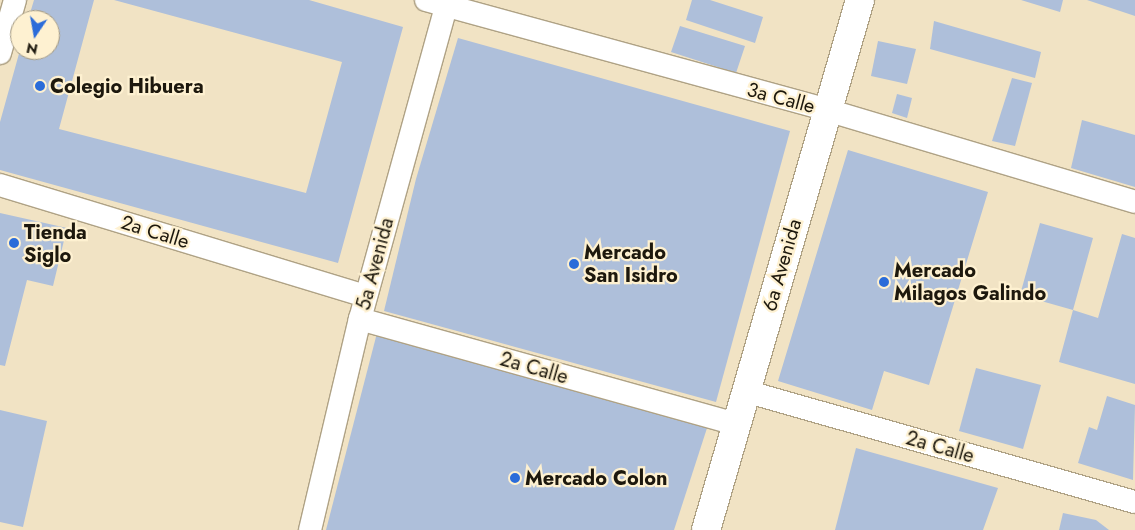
<!DOCTYPE html>
<style>
body{margin:0}
#map{position:relative;width:1135px;height:530px;overflow:hidden;background:#f1e3c4;font-family:Jost,sans-serif}
div>[style]{position:absolute}
.building>*{inset:0;background:#aebfda}
.roads{filter:drop-shadow(1px 0 #afa285) drop-shadow(-1px 0 #afa285) drop-shadow(0 1px #afa285) drop-shadow(0 -1px #afa285)}
.street>*{height:22px;margin:-11px;padding:0 11px;transform-origin:11px;border-radius:11px;background:#fff}
.secondary>*{height:28px;margin:-14px;padding:0 14px;transform-origin:14px;border-radius:14px;background:#fff}
.dots>*{width:14px;height:14px;translate:-50% -50%;box-sizing:border-box;border:2px solid #fef1d1;border-radius:50%}
span{translate:-50% -50%;white-space:nowrap;text-align:center;line-height:1.15;-webkit-text-stroke:4.5px #fef1d1;paint-order:stroke}
.poi-label{font-size:20px;color:#1d180d;font-weight:700}
.left{translate:0 -50%;text-align:left}
.street-label{font-size:20px;color:#1d180d}
.north{position:absolute;left:10px;top:10px;width:50px;height:50px;box-sizing:border-box;background:#fef1d1;border:1px solid #a49a83;border-radius:50%;rotate:192deg;font-size:14px;font-weight:700;line-height:20px;text-align:center;color:#1d180d}
.north::after{content:'';display:block;margin:auto;width:18px;height:22px;background:#2b6cd9;clip-path:polygon(50% 0,100% 100%,50% 72%,0 100%)}
</style>
<div id="map">
<div class="building">
<div style="clip-path:polygon(34px 0,94px 0,59px 129px,306px 193px,342px 62px,114px 0,309px 0,403px 27px,338px 263px,0 170px,0 122px,20px 50px,50px 50px,50px 20px,28px 20px)"></div>
<div style="clip-path:polygon(692px 0,710px 0,763px 17px,755px 43px,686px 20px)"></div>
<div style="clip-path:polygon(1021px 0,1063px 0,1060px 12px)"></div>
<div style="clip-path:polygon(1087px 0,1135px 0,1135px 16px)"></div>
<div style="clip-path:polygon(934px 21px,1041px 52px,1035px 78px,930px 49px)"></div>
<div style="clip-path:polygon(680px 26px,745px 46px,736px 73px,671px 52px)"></div>
<div style="clip-path:polygon(458px 38px,790px 131px,716px 402px,384px 311px,416px 179px)"></div>
<div style="clip-path:polygon(878px 41px,916px 49px,907px 84px,871px 76px)"></div>
<div style="clip-path:polygon(1012px 78px,1032px 83px,1015px 146px,992px 141px)"></div>
<div style="clip-path:polygon(897px 94px,912px 98px,907px 118px,892px 113px)"></div>
<div style="clip-path:polygon(1082px 120px,1135px 135px,1135px 187px,1071px 168px)"></div>
<div style="clip-path:polygon(848px 150px,988px 192px,929px 385px,884px 371px,872px 410px,778px 381px)"></div>
<div style="clip-path:polygon(0 213px,67px 228px,53px 286px,27px 280px,5px 366px,0 365px)"></div>
<div style="clip-path:polygon(1040px 223px,1093px 238px,1073px 310px,1098px 318px,1122px 234px,1135px 238px,1135px 384px,1059px 362px,1073px 310px,1020px 295px)"></div>
<div style="clip-path:polygon(377px 333px,708px 425px,674px 530px,326px 530px)"></div>
<div style="clip-path:polygon(976px 368px,1041px 385px,1023px 449px,959px 431px)"></div>
<div style="clip-path:polygon(1107px 396px,1135px 405px,1133px 480px,1078px 463px,1089px 427px,1097px 430px)"></div>
<div style="clip-path:polygon(0 410px,47px 421px,23px 527px,0 522px)"></div>
<div style="clip-path:polygon(856px 448px,998px 488px,983px 530px,835px 530px)"></div>
<div style="clip-path:polygon(1063px 513px,1096px 520px,1109px 530px,1059px 530px)"></div>
</div>
<div class="roads">
<div class="street">
<div style="left:426px;top:0;width:416px;rotate:15.3deg"></div>
<div style="left:827px;top:110px;width:321px;rotate:16.6deg"></div>
<div style="left:0;top:53px;width:55px;rotate:-74.2deg"></div>
<div style="left:0;top:185px;width:382px;rotate:16.9deg"></div>
<div style="left:360px;top:319px;width:390px;rotate:15.6deg"></div>
<div style="left:745px;top:391px;width:405px;rotate:15.9deg"></div>
<div style="left:310px;top:530px;width:217px;rotate:-76.7deg"></div>
<div style="left:360px;top:319px;width:331px;rotate:-74.6deg"></div>
</div>
<div class="secondary">
<div style="left:706px;top:530px;width:552px;rotate:-73.8deg"></div>
</div>
</div>
<div class="dots">
<div style="left:40px;top:86px;background:#2b6cd9"></div>
<div style="left:14px;top:243px;background:#2b6cd9"></div>
<div style="left:574px;top:264px;background:#2b6cd9"></div>
<div style="left:884px;top:282px;background:#2b6cd9"></div>
<div style="left:515px;top:478px;background:#2b6cd9"></div>
</div>
<div class="poi-label">
<span class="left" style="left:50px;top:86px">Colegio Hibuera</span>
<span class="left" style="left:24px;top:244px">Tienda<br>Siglo</span>
<span class="left" style="left:584px;top:264px">Mercado<br>San Isidro</span>
<span class="left" style="left:894px;top:282px">Mercado<br>Milagos Galindo</span>
<span class="left" style="left:525px;top:478px">Mercado Colon</span>
</div>
<div class="street-label">
<span style="left:781px;top:98px;rotate:15deg">3a Calle</span>
<span style="left:155px;top:232px;rotate:17deg">2a Calle</span>
<span style="left:375px;top:264px;rotate:-75deg">5a Avenida</span>
<span style="left:782px;top:265px;rotate:-74deg">6a Avenida</span>
<span style="left:534px;top:368px;rotate:16deg">2a Calle</span>
<span style="left:940px;top:447px;rotate:16deg">2a Calle</span>
</div>
<div class="north">N</div>
</div>
